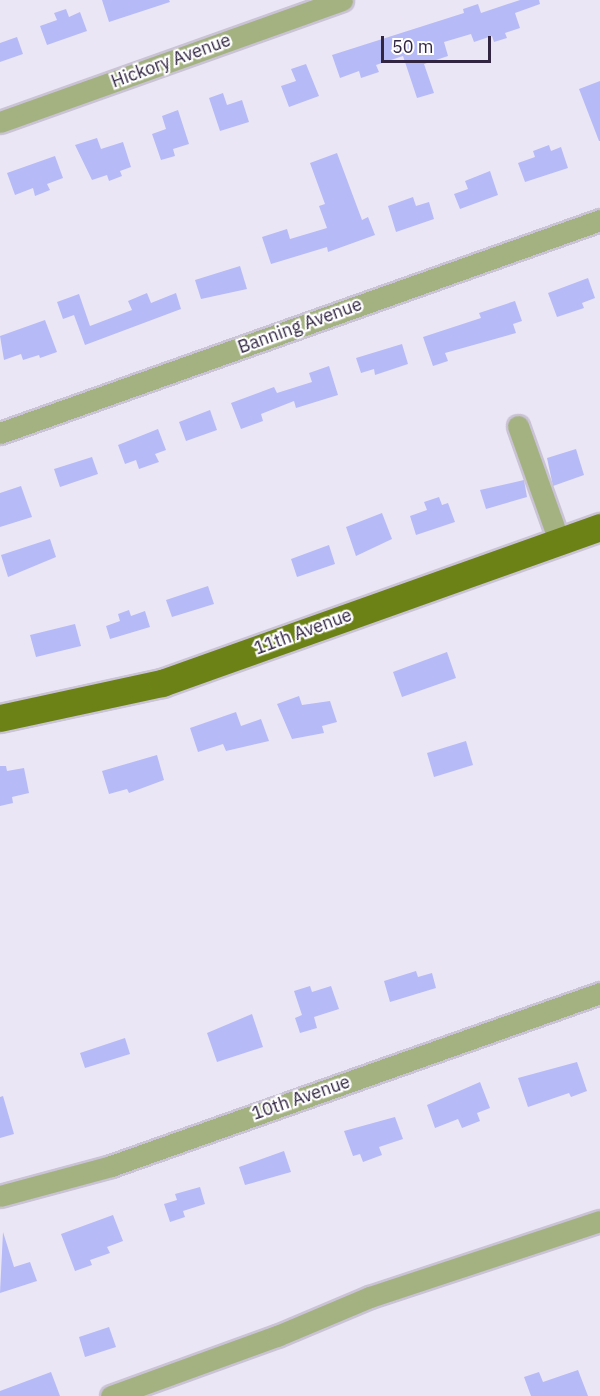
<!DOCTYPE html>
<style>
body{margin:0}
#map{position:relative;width:600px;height:1396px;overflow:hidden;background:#ebe6f5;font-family:"IBM Plex Sans",sans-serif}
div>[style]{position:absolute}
.building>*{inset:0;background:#b6baf7}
.roads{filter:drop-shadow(2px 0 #cac3d5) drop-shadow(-2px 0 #cac3d5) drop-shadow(0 2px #cac3d5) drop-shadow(0 -2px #cac3d5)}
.minor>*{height:21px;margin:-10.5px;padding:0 10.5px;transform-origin:10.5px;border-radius:10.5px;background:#a4b282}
.major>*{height:27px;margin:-13.5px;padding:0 13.5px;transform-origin:13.5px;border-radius:13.5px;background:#6c8216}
span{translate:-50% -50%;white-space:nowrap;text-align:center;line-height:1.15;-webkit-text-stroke:4.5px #fff;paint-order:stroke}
.street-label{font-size:18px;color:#312542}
.scale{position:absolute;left:381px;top:36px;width:110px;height:27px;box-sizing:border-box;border:3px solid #312542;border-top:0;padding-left:8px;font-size:18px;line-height:21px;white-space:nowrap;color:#312542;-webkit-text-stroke:4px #fff;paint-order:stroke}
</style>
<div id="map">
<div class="building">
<div style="clip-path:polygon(102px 0,169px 0,170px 2px,109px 22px)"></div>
<div style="clip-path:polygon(520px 0,539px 0,540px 4px,515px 13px,520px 28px,505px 33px,507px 38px,494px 42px,492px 36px,474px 42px,471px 34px,444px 42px,448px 56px,424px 64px,434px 93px,417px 98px,403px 56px,376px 65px,379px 72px,361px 78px,359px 71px,340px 78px,332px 55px,464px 13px,463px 9px,478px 4px,481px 13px)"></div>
<div style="clip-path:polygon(66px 9px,69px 17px,80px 12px,87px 31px,47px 45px,40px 26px,57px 20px,54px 13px)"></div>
<div style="clip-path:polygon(17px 37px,23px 54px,0 62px,0 43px)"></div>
<div style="clip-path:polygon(306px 64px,319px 96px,289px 107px,281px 86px,296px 81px,291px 69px)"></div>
<div style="clip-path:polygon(600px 81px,600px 141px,599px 141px,579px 89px)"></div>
<div style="clip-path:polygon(223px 93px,227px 105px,242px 100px,249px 122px,220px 131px,209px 98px)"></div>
<div style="clip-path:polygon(178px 110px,189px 144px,173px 149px,175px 156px,161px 160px,152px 134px,166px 129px,162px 116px)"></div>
<div style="clip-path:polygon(97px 138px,101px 149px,123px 142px,131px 167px,120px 171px,122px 176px,109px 181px,107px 175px,92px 180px,75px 145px)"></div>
<div style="clip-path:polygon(549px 145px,551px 151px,561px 147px,568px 168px,525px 182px,518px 163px,535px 157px,533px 151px)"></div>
<div style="clip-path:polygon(337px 153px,362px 220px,368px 217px,375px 235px,328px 252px,327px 247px,271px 264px,262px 237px,287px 229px,290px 239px,327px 228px,319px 206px,325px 204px,310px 163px)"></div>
<div style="clip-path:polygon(55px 156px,63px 178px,47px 184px,50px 190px,35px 196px,33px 188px,15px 195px,7px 173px)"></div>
<div style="clip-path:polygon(490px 171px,498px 195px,460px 209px,454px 194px,468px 189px,465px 181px)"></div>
<div style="clip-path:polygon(413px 197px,416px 206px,429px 202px,434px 219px,396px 232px,388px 206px)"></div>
<div style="clip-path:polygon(240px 266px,247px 289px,201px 299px,195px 280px)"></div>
<div style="clip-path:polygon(588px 278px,595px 298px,582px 303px,584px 308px,557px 317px,548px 293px)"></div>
<div style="clip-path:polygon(147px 293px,151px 303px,176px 293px,181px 309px,85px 345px,74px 315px,63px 319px,57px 302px,79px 294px,90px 326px,132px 310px,128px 301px)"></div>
<div style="clip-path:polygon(515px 301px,522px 321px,513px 324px,516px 333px,445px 353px,448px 361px,433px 366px,423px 337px,481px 318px,479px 313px)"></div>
<div style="clip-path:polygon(45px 320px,57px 352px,40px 358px,39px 355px,23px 360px,21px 354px,4px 360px,0 336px)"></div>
<div style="clip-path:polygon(402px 344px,408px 364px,375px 375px,374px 369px,361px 373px,356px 358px)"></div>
<div style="clip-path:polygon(329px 366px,338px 395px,296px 408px,294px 401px,261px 414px,263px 421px,241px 429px,231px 403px,274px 387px,277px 393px,312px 382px,309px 373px)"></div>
<div style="clip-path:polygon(210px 410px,217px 430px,186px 441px,179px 422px)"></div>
<div style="clip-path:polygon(158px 429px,166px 450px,155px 454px,159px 462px,139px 469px,136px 460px,125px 464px,118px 445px)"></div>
<div style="clip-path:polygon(576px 449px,584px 475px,553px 486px,547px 458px)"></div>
<div style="clip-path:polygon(92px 457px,98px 474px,60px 487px,54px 469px)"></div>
<div style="clip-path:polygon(524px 480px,527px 497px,486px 509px,480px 490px)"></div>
<div style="clip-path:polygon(21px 486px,32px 517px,0 527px,0 493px)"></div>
<div style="clip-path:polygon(439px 497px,442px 505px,448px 503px,455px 522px,416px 535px,410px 516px,427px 510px,424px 502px)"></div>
<div style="clip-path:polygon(382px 513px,392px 539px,356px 556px,346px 527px)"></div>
<div style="clip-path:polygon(50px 539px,56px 557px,8px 577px,1px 555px)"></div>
<div style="clip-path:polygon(329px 545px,335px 564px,297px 577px,291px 559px)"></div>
<div style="clip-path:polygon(208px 586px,214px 604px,172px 617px,166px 600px)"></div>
<div style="clip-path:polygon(129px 610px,131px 616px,145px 611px,150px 627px,110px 639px,106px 626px,120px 621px,118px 614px)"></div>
<div style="clip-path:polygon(75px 624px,81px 646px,36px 657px,30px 635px)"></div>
<div style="clip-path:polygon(447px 652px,456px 678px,402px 697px,393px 672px)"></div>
<div style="clip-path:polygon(299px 696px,302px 705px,330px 701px,337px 722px,322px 726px,324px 733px,292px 739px,277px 704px)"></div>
<div style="clip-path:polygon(236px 712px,241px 726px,261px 719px,269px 741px,226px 751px,223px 744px,198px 752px,190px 728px)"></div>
<div style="clip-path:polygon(466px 741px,473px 765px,434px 777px,427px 753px)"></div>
<div style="clip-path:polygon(157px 755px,164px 780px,129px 793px,127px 789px,109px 794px,102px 771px)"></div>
<div style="clip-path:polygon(0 766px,6px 766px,7px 771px,24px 768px,29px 793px,12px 797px,13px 803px,0 806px)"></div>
<div style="clip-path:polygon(416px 971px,418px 977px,432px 973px,436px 988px,390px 1002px,384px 981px)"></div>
<div style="clip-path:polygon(310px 986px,312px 992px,331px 986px,339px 1009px,314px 1017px,317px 1028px,300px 1033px,295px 1018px,302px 1015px,294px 991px)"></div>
<div style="clip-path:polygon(252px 1014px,263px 1047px,217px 1062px,207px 1033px)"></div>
<div style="clip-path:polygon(125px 1038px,130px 1054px,85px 1068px,80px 1053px)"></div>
<div style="clip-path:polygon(577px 1062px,587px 1091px,571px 1097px,569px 1093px,528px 1107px,518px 1078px)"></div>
<div style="clip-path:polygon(480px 1082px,490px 1108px,477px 1113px,480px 1121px,462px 1128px,458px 1119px,435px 1128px,427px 1105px)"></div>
<div style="clip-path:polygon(3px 1096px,14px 1134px,0 1138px,0 1097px)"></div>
<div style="clip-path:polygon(395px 1117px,403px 1139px,379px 1147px,382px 1155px,363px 1162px,360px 1154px,353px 1156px,344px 1131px)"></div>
<div style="clip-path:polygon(284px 1151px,291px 1172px,245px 1185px,239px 1167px)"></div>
<div style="clip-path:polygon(200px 1187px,205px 1204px,183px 1211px,185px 1217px,170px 1222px,164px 1204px,177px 1200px,175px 1194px)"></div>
<div style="clip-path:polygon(113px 1215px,123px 1241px,107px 1247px,110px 1253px,90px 1260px,92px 1265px,75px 1271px,61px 1234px)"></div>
<div style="clip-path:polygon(3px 1232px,14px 1267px,30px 1262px,37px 1281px,0 1293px)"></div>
<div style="clip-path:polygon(109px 1327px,116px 1347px,85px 1357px,79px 1337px)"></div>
<div style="clip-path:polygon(578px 1370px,588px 1396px,531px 1396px,524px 1377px,539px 1372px,543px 1382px)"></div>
<div style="clip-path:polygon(51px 1372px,60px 1396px,0 1396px,0 1391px)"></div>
</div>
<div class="roads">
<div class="minor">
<div style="left:0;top:122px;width:363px;rotate:-19.6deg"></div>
<div style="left:518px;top:426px;width:122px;rotate:70.4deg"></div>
<div style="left:0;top:433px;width:637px;rotate:-19.54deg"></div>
<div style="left:0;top:1196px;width:115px;rotate:-15.1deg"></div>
<div style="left:111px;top:1166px;width:519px;rotate:-19.48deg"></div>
<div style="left:111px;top:1396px;width:177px;rotate:-19.9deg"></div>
<div style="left:277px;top:1336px;width:101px;rotate:-22.8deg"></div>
<div style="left:370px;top:1297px;width:242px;rotate:-18.3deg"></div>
</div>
<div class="major">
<div style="left:0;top:718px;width:166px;rotate:-12.2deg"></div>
<div style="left:162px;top:683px;width:465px;rotate:-19.6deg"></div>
</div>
</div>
<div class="street-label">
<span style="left:171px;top:61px;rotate:-20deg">Hickory Avenue</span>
<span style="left:300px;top:326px;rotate:-20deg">Banning Avenue</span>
<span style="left:303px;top:632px;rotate:-20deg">11th Avenue</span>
<span style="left:301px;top:1098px;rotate:-19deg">10th Avenue</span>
</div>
<div class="scale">50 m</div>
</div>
